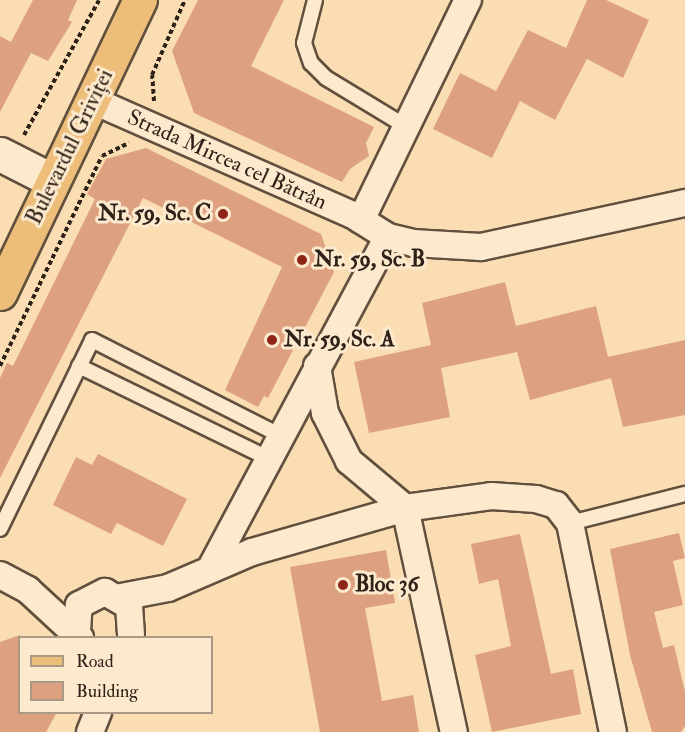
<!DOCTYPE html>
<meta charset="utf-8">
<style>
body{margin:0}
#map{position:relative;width:685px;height:732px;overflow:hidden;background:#faddb3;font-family:"IM FELL Double Pica",serif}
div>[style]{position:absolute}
.building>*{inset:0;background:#dea17f}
.path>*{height:4px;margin-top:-2px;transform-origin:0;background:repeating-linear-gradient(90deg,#2e2117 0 4.5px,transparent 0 7.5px)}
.roads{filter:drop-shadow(2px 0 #61503e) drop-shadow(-2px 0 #61503e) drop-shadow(0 2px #61503e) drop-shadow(0 -2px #61503e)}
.lane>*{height:14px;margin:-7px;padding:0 7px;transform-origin:7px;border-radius:7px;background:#fce9ce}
.street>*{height:26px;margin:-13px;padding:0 13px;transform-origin:13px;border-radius:13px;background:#fce9ce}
.secondary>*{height:33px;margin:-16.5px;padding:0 16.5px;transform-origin:16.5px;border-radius:16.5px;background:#fce9ce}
.primary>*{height:33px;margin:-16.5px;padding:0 16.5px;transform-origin:16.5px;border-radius:16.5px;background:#edbe7a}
.dots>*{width:16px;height:16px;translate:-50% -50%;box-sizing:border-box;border:3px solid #fce9ce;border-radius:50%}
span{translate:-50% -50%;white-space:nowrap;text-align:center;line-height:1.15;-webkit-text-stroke:6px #fce9ce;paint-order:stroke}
.street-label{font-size:22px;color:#2e2117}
.poi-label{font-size:22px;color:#2e2117;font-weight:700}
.right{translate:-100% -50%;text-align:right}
.left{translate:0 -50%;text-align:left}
.legend{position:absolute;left:18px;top:636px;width:195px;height:78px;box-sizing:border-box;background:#fce9ce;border:2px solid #aa9985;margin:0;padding:8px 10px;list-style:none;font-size:18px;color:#2e2117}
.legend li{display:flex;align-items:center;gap:12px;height:30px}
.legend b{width:30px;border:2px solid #aa9985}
</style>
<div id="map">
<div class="building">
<div style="clip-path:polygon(33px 0,77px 0,68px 20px,72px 22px,48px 61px,31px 53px,0 112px,0 36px,11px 42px)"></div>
<div style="clip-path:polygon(198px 0,284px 0,251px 66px,374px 127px,366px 143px,369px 156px,350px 169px,342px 182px,194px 113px,172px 51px)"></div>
<div style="clip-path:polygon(587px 0,606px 0,649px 20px,623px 78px,587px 59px,555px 120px,520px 101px,492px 158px,433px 129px,460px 73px,496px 91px,528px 30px,566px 48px)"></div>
<div style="clip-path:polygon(146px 148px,321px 234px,334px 272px,268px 398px,264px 396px,258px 407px,225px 390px,282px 267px,143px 198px,0 478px,0 378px,7px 363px,13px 366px,95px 199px,87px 194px,106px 159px)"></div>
<div style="clip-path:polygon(505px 282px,516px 326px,596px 306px,608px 357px,685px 340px,685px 415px,623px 427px,611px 378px,530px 400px,517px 352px,441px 368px,450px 417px,369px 433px,354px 362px,431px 345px,422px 303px)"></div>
<div style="clip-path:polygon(98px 454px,187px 499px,163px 546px,117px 523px,111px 534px,53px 505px,76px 457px,92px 465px)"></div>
<div style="clip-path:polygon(679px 533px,685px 558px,673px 561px,683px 605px,654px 612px,663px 648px,674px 645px,685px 692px,685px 726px,681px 732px,652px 732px,630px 655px,610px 549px)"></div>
<div style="clip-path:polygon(520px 534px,551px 674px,573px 669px,581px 714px,492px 732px,475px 655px,511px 646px,498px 579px,479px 584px,471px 544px)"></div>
<div style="clip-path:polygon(386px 550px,395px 603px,365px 608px,382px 701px,413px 695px,419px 732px,320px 732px,290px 567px)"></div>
<div style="clip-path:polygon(20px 635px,20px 712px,57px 712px,46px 732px,0 732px,0 642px)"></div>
</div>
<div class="path">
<div style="left:154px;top:101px;width:26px;rotate:-94deg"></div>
<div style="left:152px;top:75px;width:82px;rotate:-66.3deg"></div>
<div style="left:24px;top:135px;width:154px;rotate:-60.9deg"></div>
<div style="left:0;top:366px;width:233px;rotate:-64.1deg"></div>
<div style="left:102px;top:156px;width:30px;rotate:-26deg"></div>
</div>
<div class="roads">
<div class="lane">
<div style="left:315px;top:0;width:44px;rotate:104.3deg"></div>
<div style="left:304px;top:43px;width:21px;rotate:71deg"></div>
<div style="left:311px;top:63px;width:21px;rotate:45deg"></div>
<div style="left:326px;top:78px;width:95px;rotate:31.2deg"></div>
<div style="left:79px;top:366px;width:210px;rotate:26deg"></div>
<div style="left:570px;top:523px;width:119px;rotate:-14.2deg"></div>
<div style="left:0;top:529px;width:210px;rotate:-64deg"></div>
<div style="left:92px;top:340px;width:210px;rotate:26.9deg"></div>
</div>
<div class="street">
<div style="left:94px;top:101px;width:283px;rotate:23.8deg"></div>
<div style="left:353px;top:215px;width:41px;rotate:32.2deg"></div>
<div style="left:388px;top:237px;width:26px;rotate:13deg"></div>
<div style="left:413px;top:243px;width:68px;rotate:3.4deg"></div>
<div style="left:481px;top:247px;width:209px;rotate:-12.2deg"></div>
<div style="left:361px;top:220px;width:245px;rotate:-64.1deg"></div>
<div style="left:317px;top:366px;width:48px;rotate:80.3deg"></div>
<div style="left:325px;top:413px;width:54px;rotate:63.4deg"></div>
<div style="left:349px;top:461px;width:73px;rotate:40deg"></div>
<div style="left:405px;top:508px;width:229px;rotate:77.7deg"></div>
<div style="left:212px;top:566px;width:373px;rotate:-61.9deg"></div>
<div style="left:0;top:575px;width:32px;rotate:28deg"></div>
<div style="left:28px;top:590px;width:71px;rotate:42.7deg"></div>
<div style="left:121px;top:597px;width:48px;rotate:-10.8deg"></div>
<div style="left:168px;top:588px;width:91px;rotate:-23.2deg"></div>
<div style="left:252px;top:552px;width:159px;rotate:-16deg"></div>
<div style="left:405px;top:508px;width:87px;rotate:-7.9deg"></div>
<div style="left:491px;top:496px;width:45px;rotate:3.8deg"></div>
<div style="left:536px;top:499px;width:21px;rotate:17deg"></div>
<div style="left:556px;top:505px;width:23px;rotate:52deg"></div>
<div style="left:570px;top:523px;width:213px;rotate:78.4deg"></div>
<div style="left:77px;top:631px;width:26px;rotate:-86deg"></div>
<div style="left:79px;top:605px;width:29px;rotate:-27deg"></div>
<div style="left:105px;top:592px;width:28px;rotate:30deg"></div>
<div style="left:129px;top:606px;width:28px;rotate:86deg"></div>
<div style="left:90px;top:732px;width:22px;rotate:-68deg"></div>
</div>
<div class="secondary">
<div style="left:0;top:154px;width:59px;rotate:27deg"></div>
</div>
<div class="primary">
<div style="left:0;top:293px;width:325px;rotate:-64.5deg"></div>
</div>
</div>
<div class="dots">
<div style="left:223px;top:214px;background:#8f2418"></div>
<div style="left:302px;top:260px;background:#8f2418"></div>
<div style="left:272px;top:340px;background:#8f2418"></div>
<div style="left:343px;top:585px;background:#8f2418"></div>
</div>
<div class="street-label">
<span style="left:70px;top:147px;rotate:-64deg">Bulevardul Griviței</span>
<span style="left:227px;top:160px;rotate:24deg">Strada Mircea cel Bătrân</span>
</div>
<div class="poi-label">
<span class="right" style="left:211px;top:214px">Nr. 59, Sc. C</span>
<span class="left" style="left:314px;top:260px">Nr. 59, Sc. B</span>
<span class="left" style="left:284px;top:340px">Nr. 59, Sc. A</span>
<span class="left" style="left:355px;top:585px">Bloc 36</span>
</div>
<ul class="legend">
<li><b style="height:8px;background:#edbe7a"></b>Road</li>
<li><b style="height:16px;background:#dea17f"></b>Building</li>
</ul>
</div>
